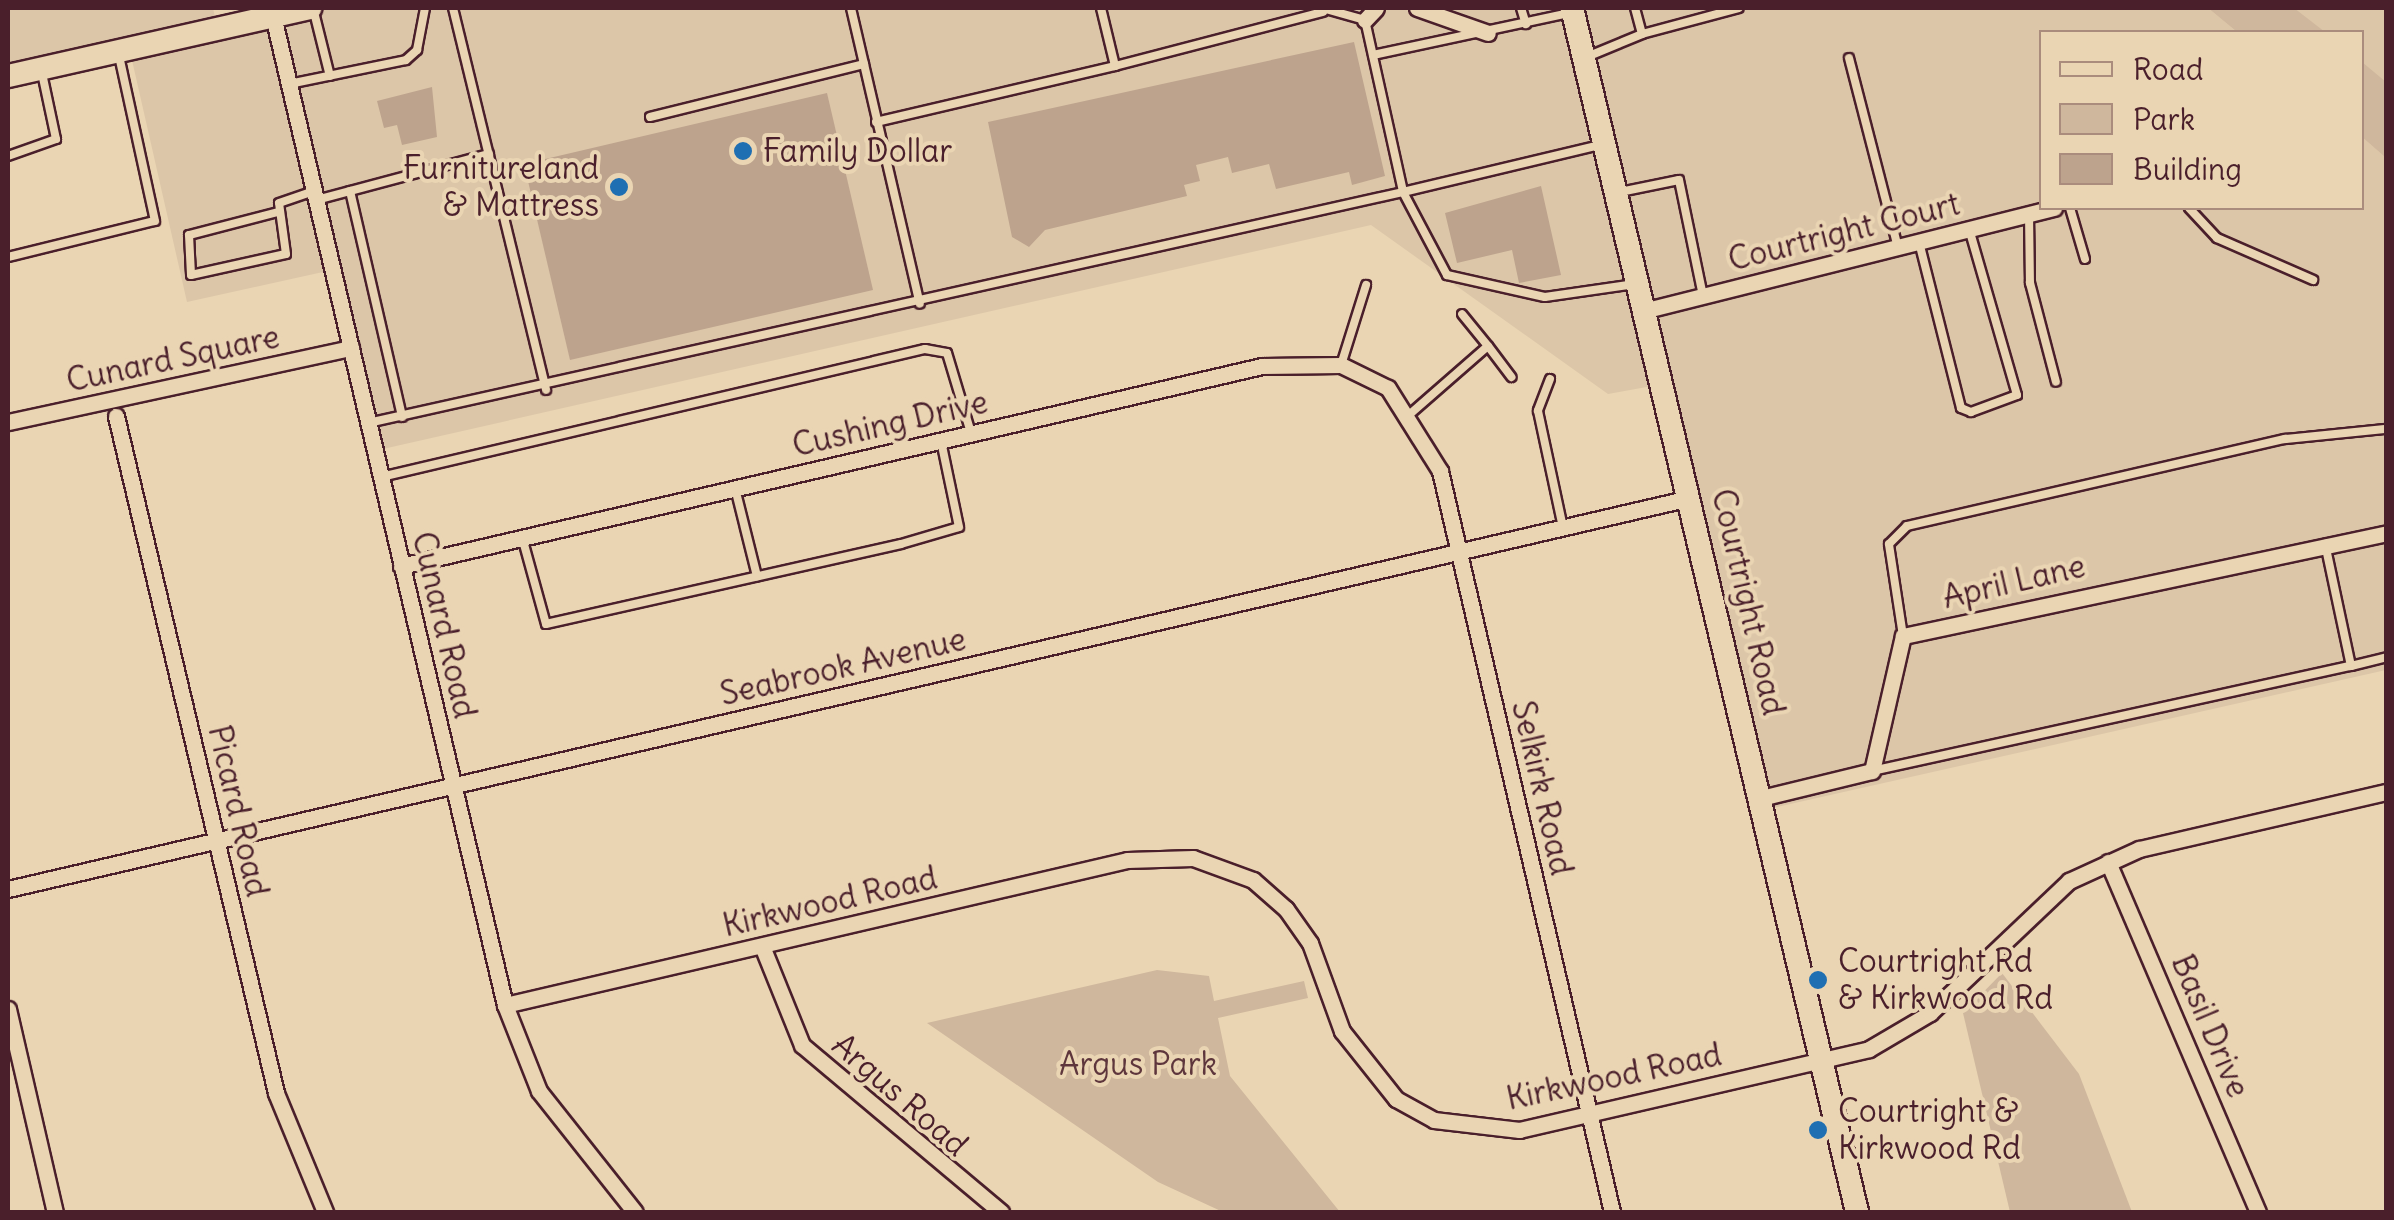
<!DOCTYPE html>
<style>
body{margin:0}
#map{position:relative;width:2394px;height:1220px;overflow:hidden;background:#ead5b3;font-family:Delius,sans-serif}
div>[style]{position:absolute}
.built>*{inset:0;background:#dcc6a8}
.green>*{inset:0;background:#cfb79d}
.building>*{inset:0;background:#bda38d}
.roads{filter:drop-shadow(2px 0 #4a1f2b) drop-shadow(-2px 0 #4a1f2b) drop-shadow(0 2px #4a1f2b) drop-shadow(0 -2px #4a1f2b)}
.lane>*{height:8px;margin:-4px;padding:0 4px;transform-origin:4px;border-radius:4px;background:#ead5b3}
.street>*{height:15px;margin:-7.5px;padding:0 7.5px;transform-origin:7.5px;border-radius:7.5px;background:#ead5b3}
.secondary>*{height:22px;margin:-11px;padding:0 11px;transform-origin:11px;border-radius:11px;background:#ead5b3}
.dots>*{width:28px;height:28px;translate:-50% -50%;box-sizing:border-box;border:5px solid #ead5b3;border-radius:50%}
span{translate:-50% -50%;white-space:nowrap;text-align:center;line-height:1.15;-webkit-text-stroke:8px #ead5b3;paint-order:stroke}
.poi-label{font-size:32px;color:#4a1f2b}
.left{translate:0 -50%;text-align:left}
.right{translate:-100% -50%;text-align:right}
.street-label{font-size:32px;color:#4a1f2b}
.park-label{font-size:32px;color:#5e363c}
.frame{position:absolute;inset:0;border:10px solid #4a1f2b;pointer-events:none}
.legend{position:absolute;left:2039px;top:30px;width:325px;height:180px;box-sizing:border-box;background:#ead5b3;border:2px solid #aa8c7d;margin:0;padding:12px 18px;list-style:none;font-size:30px;color:#4a1f2b}
.legend li{display:flex;align-items:center;gap:20px;height:50px}
.legend b{width:50px;border:2px solid #aa8c7d}
</style>
<div id="map">
<div class="built">
<div style="clip-path:polygon(8px 8px,213px 8px,217px 27px,305px 8px,2208px 8px,2237px 32px,2042px 32px,2042px 208px,2362px 208px,2362px 137px,2386px 158px,2386px 670px,1764px 810px,1663px 384px,1608px 394px,1371px 225px,374px 451px,332px 270px,187px 302px,129px 47px,8px 74px)"></div>
<div style="clip-path:polygon(2289px 8px,2386px 8px,2386px 85px,2362px 65px,2362px 32px,2320px 32px)"></div>
</div>
<div class="green">
<div style="clip-path:polygon(2208px 8px,2294px 8px,2325px 32px,2237px 32px)"></div>
<div style="clip-path:polygon(2362px 62px,2386px 82px,2386px 158px,2362px 137px)"></div>
<div style="clip-path:polygon(1157px 970px,1209px 976px,1214px 1001px,1304px 981px,1308px 998px,1218px 1018px,1230px 1076px,1340px 1212px,1223px 1212px,1158px 1182px,927px 1023px)"></div>
<div style="clip-path:polygon(2002px 973px,2079px 1074px,2132px 1212px,2010px 1212px,1963px 1013px)"></div>
</div>
<div class="building">
<div style="clip-path:polygon(1354px 42px,1385px 176px,1352px 185px,1349px 172px,1276px 189px,1269px 164px,1232px 173px,1228px 157px,1196px 165px,1200px 181px,1184px 185px,1187px 196px,1045px 230px,1029px 247px,1012px 237px,988px 122px)"></div>
<div style="clip-path:polygon(432px 87px,437px 137px,402px 145px,397px 125px,384px 128px,377px 101px)"></div>
<div style="clip-path:polygon(827px 93px,873px 290px,570px 360px,524px 164px)"></div>
<div style="clip-path:polygon(1541px 186px,1561px 275px,1519px 283px,1512px 250px,1457px 263px,1445px 213px)"></div>
</div>
<div class="roads">
<div class="lane">
<div style="left:313px;top:8px;width:70px;rotate:76deg"></div>
<div style="left:453px;top:8px;width:393px;rotate:76.3deg"></div>
<div style="left:1322px;top:8px;width:45px;rotate:15.6deg"></div>
<div style="left:1365px;top:20px;width:176px;rotate:77.5deg"></div>
<div style="left:1403px;top:192px;width:203px;rotate:-13.4deg"></div>
<div style="left:1521px;top:8px;width:17px;rotate:73deg"></div>
<div style="left:1642px;top:34px;width:100px;rotate:-15deg"></div>
<div style="left:1373px;top:55px;width:200px;rotate:-12.1deg"></div>
<div style="left:1589px;top:56px;width:57px;rotate:-22.5deg"></div>
<div style="left:1642px;top:34px;width:27px;rotate:-105deg"></div>
<div style="left:1849px;top:58px;width:195px;rotate:75.5deg"></div>
<div style="left:864px;top:64px;width:246px;rotate:76.9deg"></div>
<div style="left:1115px;top:66px;width:215px;rotate:-14.6deg"></div>
<div style="left:289px;top:84px;width:119px;rotate:-11.6deg"></div>
<div style="left:406px;top:60px;width:15px;rotate:-42deg"></div>
<div style="left:417px;top:50px;width:43px;rotate:-79.2deg"></div>
<div style="left:650px;top:117px;width:220px;rotate:-13.9deg"></div>
<div style="left:864px;top:64px;width:57px;rotate:-103.1deg"></div>
<div style="left:876px;top:122px;width:245px;rotate:-13.2deg"></div>
<div style="left:1115px;top:66px;width:60px;rotate:-103.6deg"></div>
<div style="left:8px;top:156px;width:51px;rotate:-19.5deg"></div>
<div style="left:56px;top:139px;width:67px;rotate:-102deg"></div>
<div style="left:350px;top:191px;width:232px;rotate:77deg"></div>
<div style="left:1620px;top:192px;width:60px;rotate:-11.5deg"></div>
<div style="left:1679px;top:180px;width:118px;rotate:78.3deg"></div>
<div style="left:316px;top:200px;width:179px;rotate:-14.9deg"></div>
<div style="left:2070px;top:208px;width:53px;rotate:73.6deg"></div>
<div style="left:2189px;top:208px;width:41px;rotate:47deg"></div>
<div style="left:2217px;top:238px;width:105px;rotate:23.6deg"></div>
<div style="left:278px;top:212px;width:92px;rotate:165.5deg"></div>
<div style="left:189px;top:235px;width:40px;rotate:87.1deg"></div>
<div style="left:191px;top:275px;width:97px;rotate:-12.5deg"></div>
<div style="left:286px;top:254px;width:51px;rotate:-97.8deg"></div>
<div style="left:279px;top:203px;width:37px;rotate:-19deg"></div>
<div style="left:2029px;top:214px;width:69px;rotate:89.2deg"></div>
<div style="left:2030px;top:283px;width:102px;rotate:75.3deg"></div>
<div style="left:1919px;top:242px;width:171px;rotate:75.8deg"></div>
<div style="left:1961px;top:408px;width:11px;rotate:22deg"></div>
<div style="left:1971px;top:412px;width:49px;rotate:-20.3deg"></div>
<div style="left:2017px;top:395px;width:173px;rotate:-106.1deg"></div>
<div style="left:8px;top:257px;width:151px;rotate:-13.8deg"></div>
<div style="left:155px;top:221px;width:169px;rotate:-102.3deg"></div>
<div style="left:1488px;top:346px;width:39px;rotate:53deg"></div>
<div style="left:1341px;top:365px;width:84px;rotate:-72.6deg"></div>
<div style="left:1550px;top:379px;width:34px;rotate:111deg"></div>
<div style="left:1538px;top:411px;width:120px;rotate:77.9deg"></div>
<div style="left:1410px;top:414px;width:103px;rotate:-41.1deg"></div>
<div style="left:1488px;top:346px;width:41px;rotate:-129.1deg"></div>
<div style="left:368px;top:423px;width:1060px;rotate:-12.58deg"></div>
<div style="left:1403px;top:192px;width:94px;rotate:62.1deg"></div>
<div style="left:1447px;top:275px;width:100px;rotate:12.7deg"></div>
<div style="left:1545px;top:297px;width:91px;rotate:-8.2deg"></div>
<div style="left:381px;top:477px;width:559px;rotate:-13.24deg"></div>
<div style="left:925px;top:349px;width:22px;rotate:10deg"></div>
<div style="left:947px;top:353px;width:84px;rotate:73.3deg"></div>
<div style="left:735px;top:488px;width:91px;rotate:76deg"></div>
<div style="left:522px;top:537px;width:90px;rotate:74.6deg"></div>
<div style="left:546px;top:624px;width:364px;rotate:-12.7deg"></div>
<div style="left:901px;top:544px;width:60px;rotate:-16.3deg"></div>
<div style="left:959px;top:527px;width:88px;rotate:-101.8deg"></div>
<div style="left:1903px;top:636px;width:93px;rotate:-98.7deg"></div>
<div style="left:1889px;top:544px;width:25px;rotate:-45deg"></div>
<div style="left:1907px;top:526px;width:388px;rotate:-13deg"></div>
<div style="left:2285px;top:439px;width:101px;rotate:-5.7deg"></div>
<div style="left:2351px;top:666px;width:36px;rotate:-14deg"></div>
<div style="left:1872px;top:771px;width:490px;rotate:-12.4deg"></div>
<div style="left:2351px;top:666px;width:125px;rotate:-102deg"></div>
</div>
<div class="street">
<div style="left:1417px;top:8px;width:75px;rotate:19.4deg"></div>
<div style="left:273px;top:16px;width:1016px;rotate:76.8deg"></div>
<div style="left:505px;top:1005px;width:92px;rotate:68.4deg"></div>
<div style="left:539px;top:1091px;width:154px;rotate:51.6deg"></div>
<div style="left:1365px;top:20px;width:16px;rotate:-47deg"></div>
<div style="left:1647px;top:310px;width:420px;rotate:-14.1deg"></div>
<div style="left:116px;top:416px;width:696px;rotate:76.7deg"></div>
<div style="left:276px;top:1093px;width:129px;rotate:67.6deg"></div>
<div style="left:8px;top:422px;width:351px;rotate:-12.2deg"></div>
<div style="left:401px;top:566px;width:884px;rotate:-13.08deg"></div>
<div style="left:1262px;top:366px;width:79px;rotate:-0.7deg"></div>
<div style="left:1341px;top:365px;width:52px;rotate:26.1deg"></div>
<div style="left:1388px;top:388px;width:98px;rotate:57.9deg"></div>
<div style="left:1440px;top:471px;width:761px;rotate:76.93deg"></div>
<div style="left:1761px;top:798px;width:114px;rotate:-13.7deg"></div>
<div style="left:1872px;top:771px;width:139px;rotate:-77.1deg"></div>
<div style="left:1903px;top:636px;width:494px;rotate:-12deg"></div>
<div style="left:2108px;top:862px;width:381px;rotate:66.8deg"></div>
<div style="left:8px;top:889px;width:1727px;rotate:-13.09deg"></div>
<div style="left:762px;top:946px;width:107px;rotate:68deg"></div>
<div style="left:802px;top:1045px;width:260px;rotate:40deg"></div>
<div style="left:505px;top:1005px;width:639px;rotate:-13.12deg"></div>
<div style="left:1127px;top:860px;width:66px;rotate:-1.7deg"></div>
<div style="left:1193px;top:858px;width:64px;rotate:20.1deg"></div>
<div style="left:1253px;top:880px;width:44px;rotate:41.3deg"></div>
<div style="left:1286px;top:909px;width:42px;rotate:54.8deg"></div>
<div style="left:1310px;top:943px;width:94px;rotate:70deg"></div>
<div style="left:1342px;top:1031px;width:87px;rotate:51.5deg"></div>
<div style="left:1396px;top:1099px;width:43px;rotate:28.9deg"></div>
<div style="left:1434px;top:1120px;width:86px;rotate:6.7deg"></div>
<div style="left:1519px;top:1130px;width:359px;rotate:-13deg"></div>
<div style="left:1869px;top:1049px;width:71px;rotate:-30.5deg"></div>
<div style="left:1930px;top:1013px;width:192px;rotate:-43.5deg"></div>
<div style="left:2069px;top:881px;width:77px;rotate:-24.6deg"></div>
<div style="left:2139px;top:849px;width:253px;rotate:-13deg"></div>
<div style="left:8px;top:1009px;width:208px;rotate:77deg"></div>
</div>
<div class="secondary">
<div style="left:1572px;top:8px;width:1237px;rotate:76.68deg"></div>
<div style="left:8px;top:76px;width:310px;rotate:-12.7deg"></div>
</div>
</div>
<div class="dots">
<div style="left:743px;top:151px;background:#1f6fb2"></div>
<div style="left:619px;top:187px;background:#1f6fb2"></div>
<div style="left:1818px;top:980px;background:#1f6fb2"></div>
<div style="left:1818px;top:1130px;background:#1f6fb2"></div>
</div>
<div class="poi-label">
<span class="left" style="left:763px;top:151px">Family Dollar</span>
<span class="right" style="left:599px;top:187px">Furnitureland<br>&amp; Mattress</span>
<span class="left" style="left:1838px;top:980px">Courtright Rd<br>&amp; Kirkwood Rd</span>
<span class="left" style="left:1838px;top:1130px">Courtright &amp;<br>Kirkwood Rd</span>
</div>
<div class="street-label">
<span style="left:1844px;top:232px;rotate:-14deg">Courtright Court</span>
<span style="left:173px;top:359px;rotate:-12deg">Cunard Square</span>
<span style="left:890px;top:424px;rotate:-13deg">Cushing Drive</span>
<span style="left:2014px;top:582px;rotate:-13deg">April Lane</span>
<span style="left:1748px;top:602px;rotate:77deg">Courtright Road</span>
<span style="left:444px;top:625px;rotate:77deg">Cunard Road</span>
<span style="left:843px;top:667px;rotate:-13deg">Seabrook Avenue</span>
<span style="left:1542px;top:788px;rotate:77deg">Selkirk Road</span>
<span style="left:238px;top:811px;rotate:77deg">Picard Road</span>
<span style="left:830px;top:902px;rotate:-13deg">Kirkwood Road</span>
<span style="left:2210px;top:1026px;rotate:67deg">Basil Drive</span>
<span style="left:1614px;top:1077px;rotate:-12deg">Kirkwood Road</span>
<span style="left:900px;top:1095px;rotate:41deg">Argus Road</span>
</div>
<div class="park-label">
<span style="left:1138px;top:1064px">Argus Park</span>
</div>
<div class="frame"></div>
<ul class="legend">
<li><b style="height:12px;background:#ead5b3"></b>Road</li>
<li><b style="height:28px;background:#cfb79d"></b>Park</li>
<li><b style="height:28px;background:#bda38d"></b>Building</li>
</ul>
</div>
